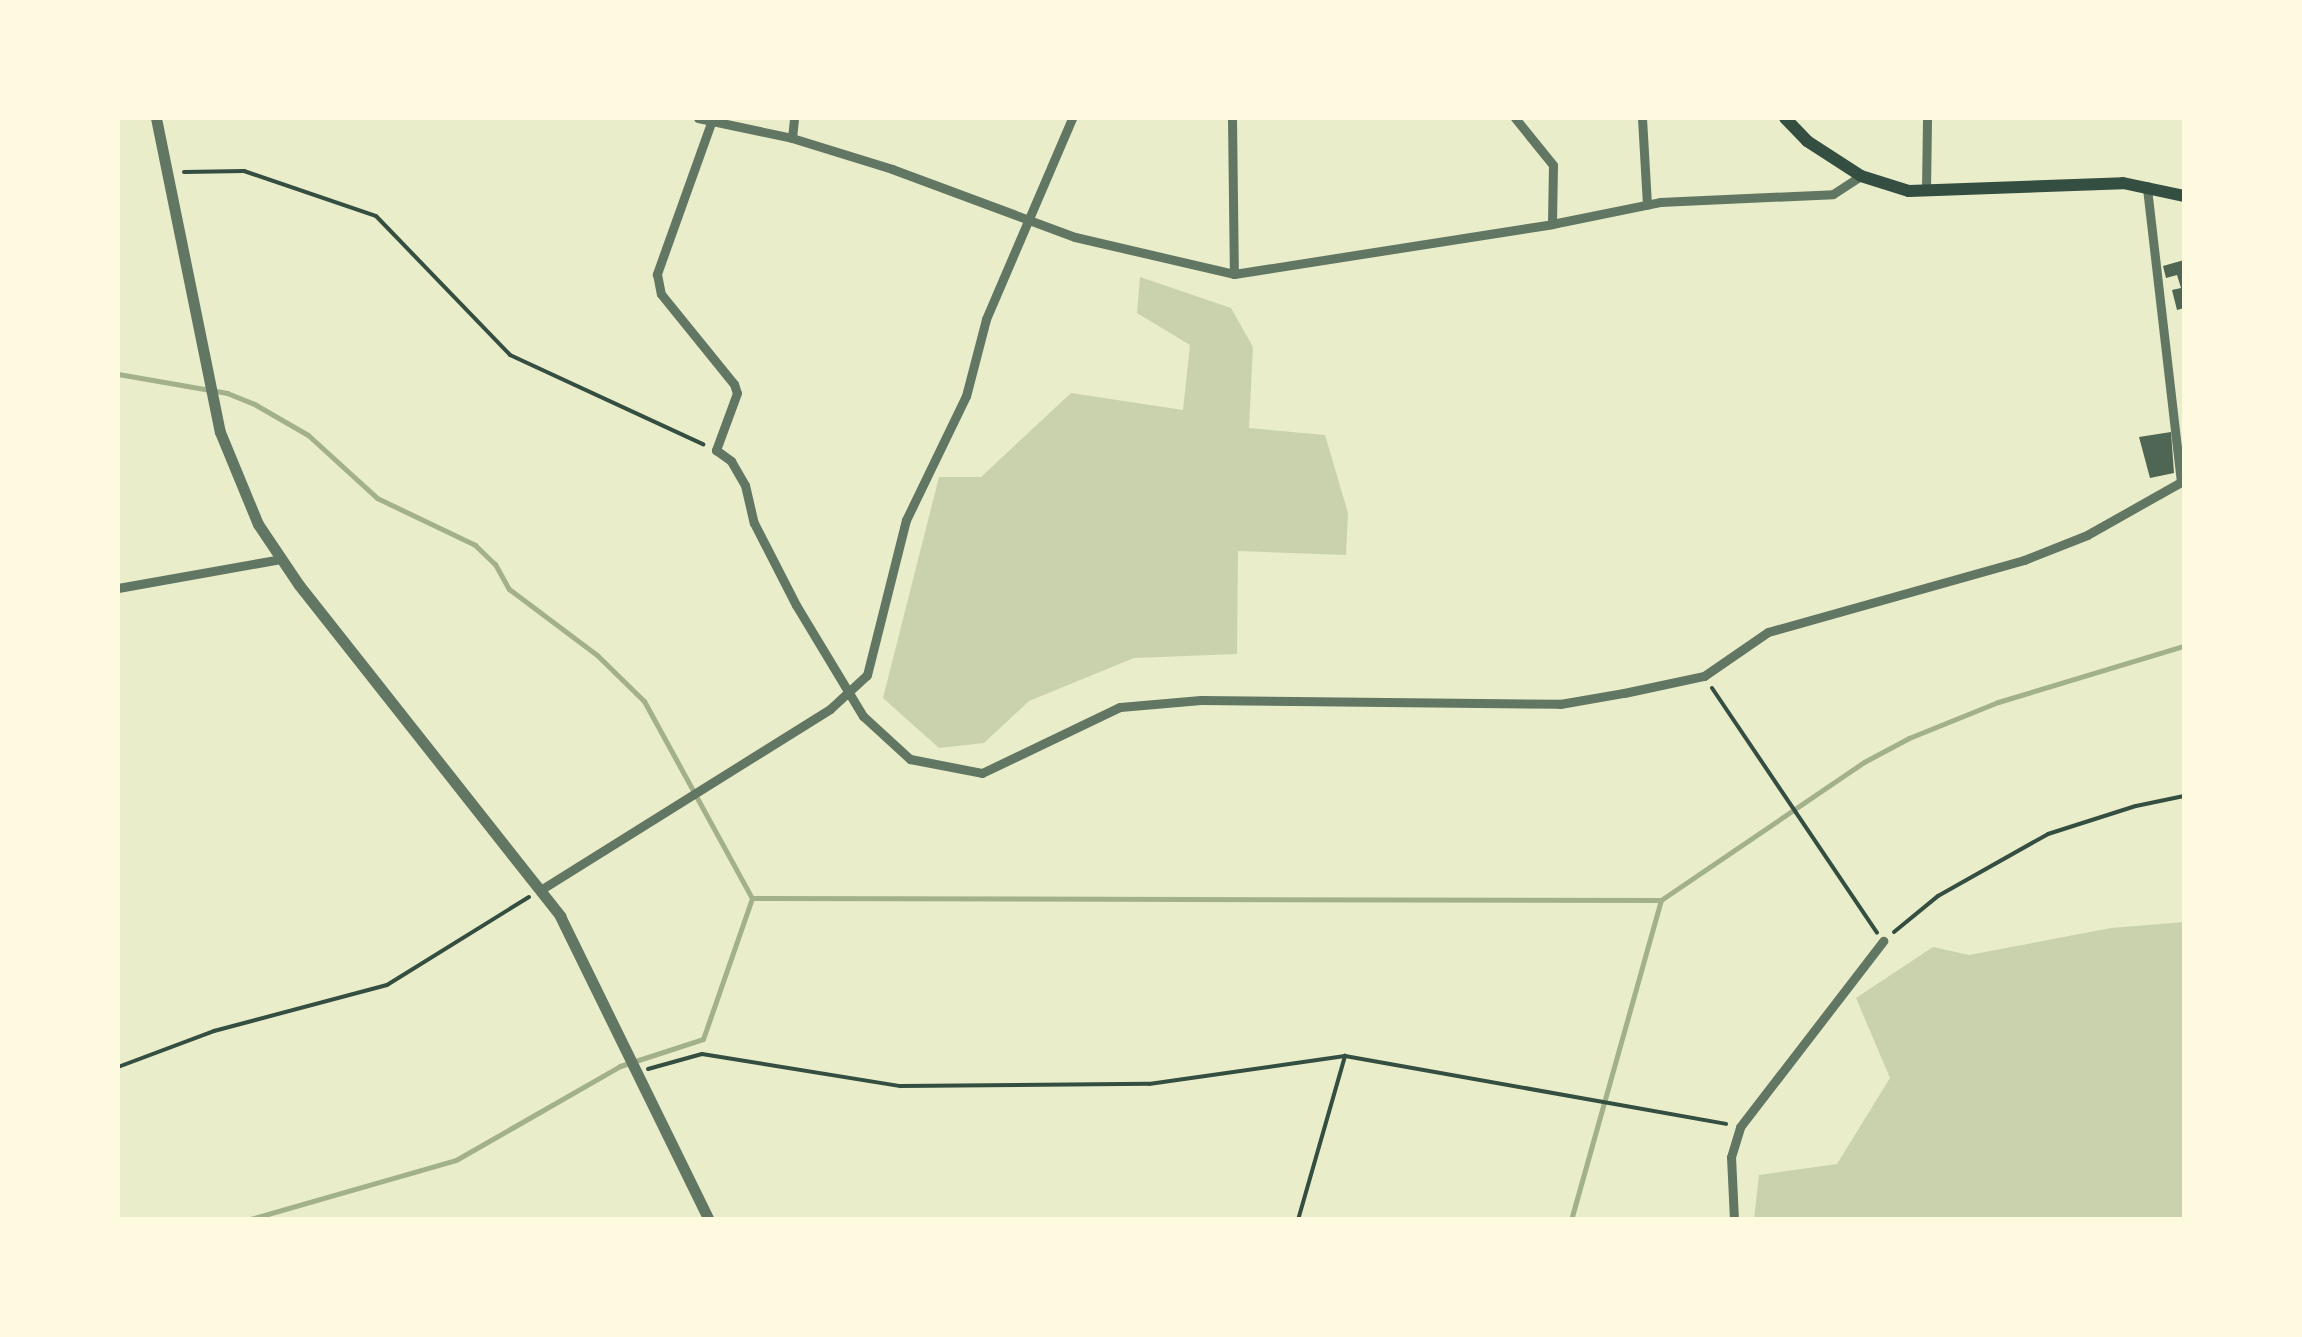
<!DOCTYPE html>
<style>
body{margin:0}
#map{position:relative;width:2302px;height:1337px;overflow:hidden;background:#e9edc9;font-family:"Fira Sans Condensed",sans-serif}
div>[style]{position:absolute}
.green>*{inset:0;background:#cad2ad}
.stream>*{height:5px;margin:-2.5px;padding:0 2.5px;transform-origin:2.5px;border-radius:2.5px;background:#a3b18a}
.building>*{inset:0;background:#4f6655}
.path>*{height:4px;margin:-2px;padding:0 2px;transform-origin:2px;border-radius:2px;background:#344e41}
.minor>*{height:9px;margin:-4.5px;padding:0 4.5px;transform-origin:4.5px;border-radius:4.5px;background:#617663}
.tertiary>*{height:11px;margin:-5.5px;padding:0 5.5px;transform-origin:5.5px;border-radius:5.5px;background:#617663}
.secondary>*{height:12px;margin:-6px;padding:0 6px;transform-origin:6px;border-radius:6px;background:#344e41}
span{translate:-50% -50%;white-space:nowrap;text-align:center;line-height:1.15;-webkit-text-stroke:10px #fefae0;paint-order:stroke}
.frame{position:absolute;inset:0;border:120px solid #fefae0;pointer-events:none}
</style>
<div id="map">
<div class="green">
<div style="clip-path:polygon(1140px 277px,1231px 308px,1253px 347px,1249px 428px,1325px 435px,1348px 513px,1346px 555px,1238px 551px,1237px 654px,1134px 658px,1029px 701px,984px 743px,939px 748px,883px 698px,939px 477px,981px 477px,1071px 393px,1183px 410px,1190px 345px,1137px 313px)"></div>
<div style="clip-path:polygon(2184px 922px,2184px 1219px,1754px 1219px,1759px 1175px,1837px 1164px,1890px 1078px,1856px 998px,1933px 947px,1969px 955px,2111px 928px)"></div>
</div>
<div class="stream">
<div style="left:118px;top:374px;width:111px;rotate:9.9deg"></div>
<div style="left:227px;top:393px;width:31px;rotate:22deg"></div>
<div style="left:256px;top:405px;width:60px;rotate:30deg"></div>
<div style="left:308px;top:435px;width:93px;rotate:42.4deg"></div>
<div style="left:377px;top:498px;width:109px;rotate:25.6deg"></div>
<div style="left:475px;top:545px;width:28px;rotate:44deg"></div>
<div style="left:495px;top:564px;width:29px;rotate:61deg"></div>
<div style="left:509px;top:589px;width:110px;rotate:36.9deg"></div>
<div style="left:597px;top:655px;width:66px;rotate:44.4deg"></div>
<div style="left:644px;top:701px;width:225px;rotate:61.3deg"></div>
<div style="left:752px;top:898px;width:909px;rotate:0.13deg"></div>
<div style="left:247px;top:1220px;width:217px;rotate:-16deg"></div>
<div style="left:456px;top:1160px;width:189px;rotate:-29.8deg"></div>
<div style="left:620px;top:1066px;width:87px;rotate:-18deg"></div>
<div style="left:703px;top:1039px;width:149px;rotate:-70.8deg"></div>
<div style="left:1571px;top:1220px;width:332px;rotate:-74.3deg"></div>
<div style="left:1661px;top:900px;width:245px;rotate:-34.2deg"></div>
<div style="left:1864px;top:762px;width:51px;rotate:-28.1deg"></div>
<div style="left:1909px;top:738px;width:96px;rotate:-22deg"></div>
<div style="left:1998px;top:702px;width:194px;rotate:-16.8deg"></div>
</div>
<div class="building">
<div style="clip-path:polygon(2184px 260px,2184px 308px,2177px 310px,2172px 290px,2181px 288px,2177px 275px,2166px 278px,2163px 266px)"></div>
<div style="clip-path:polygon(2171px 432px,2174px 473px,2150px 478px,2139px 437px)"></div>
</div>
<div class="path">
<div style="left:184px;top:172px;width:60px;rotate:-1deg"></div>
<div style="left:244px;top:171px;width:139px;rotate:18.8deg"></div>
<div style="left:376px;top:216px;width:193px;rotate:46deg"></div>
<div style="left:510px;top:355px;width:213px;rotate:24.8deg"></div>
<div style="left:1712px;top:688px;width:295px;rotate:56deg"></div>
<div style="left:1894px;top:932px;width:57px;rotate:-39.3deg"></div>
<div style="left:1938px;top:896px;width:126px;rotate:-29.4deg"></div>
<div style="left:2048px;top:834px;width:92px;rotate:-17.7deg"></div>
<div style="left:2136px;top:806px;width:49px;rotate:-11.8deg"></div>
<div style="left:118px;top:1067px;width:103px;rotate:-20.6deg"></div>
<div style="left:214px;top:1031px;width:179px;rotate:-14.9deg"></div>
<div style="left:387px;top:985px;width:167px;rotate:-31.8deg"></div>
<div style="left:648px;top:1069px;width:56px;rotate:-15.5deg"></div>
<div style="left:702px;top:1054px;width:201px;rotate:9.2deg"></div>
<div style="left:900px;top:1086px;width:249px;rotate:-0.5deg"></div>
<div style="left:1149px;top:1084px;width:198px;rotate:-8.1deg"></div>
<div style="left:1345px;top:1056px;width:387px;rotate:10.1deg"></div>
<div style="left:1298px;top:1220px;width:171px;rotate:-74deg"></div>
</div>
<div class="minor">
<div style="left:698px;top:118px;width:96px;rotate:12deg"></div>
<div style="left:792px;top:138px;width:105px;rotate:17.2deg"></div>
<div style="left:892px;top:169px;width:195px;rotate:20.4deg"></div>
<div style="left:1075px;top:237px;width:163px;rotate:13.1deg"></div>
<div style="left:1234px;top:274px;width:322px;rotate:-8.9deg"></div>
<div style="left:1552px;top:224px;width:110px;rotate:-11.5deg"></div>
<div style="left:1660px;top:202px;width:173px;rotate:-2.6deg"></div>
<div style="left:1833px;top:194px;width:33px;rotate:-33deg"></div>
<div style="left:1232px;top:118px;width:156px;rotate:89.3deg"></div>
<div style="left:1515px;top:118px;width:60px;rotate:51deg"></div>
<div style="left:1553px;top:165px;width:59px;rotate:91deg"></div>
<div style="left:1642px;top:118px;width:87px;rotate:86.7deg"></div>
<div style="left:712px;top:120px;width:164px;rotate:109.7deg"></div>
<div style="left:657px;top:274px;width:20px;rotate:79deg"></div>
<div style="left:661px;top:294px;width:116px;rotate:51deg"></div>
<div style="left:734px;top:384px;width:9px;rotate:72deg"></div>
<div style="left:737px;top:393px;width:61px;rotate:110.2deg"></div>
<div style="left:716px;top:450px;width:19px;rotate:36deg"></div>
<div style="left:731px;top:461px;width:28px;rotate:60deg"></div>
<div style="left:745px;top:485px;width:39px;rotate:77deg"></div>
<div style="left:754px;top:523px;width:92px;rotate:62.9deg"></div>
<div style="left:796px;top:605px;width:130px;rotate:58.9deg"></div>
<div style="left:863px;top:716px;width:64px;rotate:42.5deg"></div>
<div style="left:910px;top:759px;width:73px;rotate:11deg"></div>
<div style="left:982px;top:773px;width:153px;rotate:-25.6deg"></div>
<div style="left:1120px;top:707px;width:81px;rotate:-4.9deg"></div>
<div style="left:1201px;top:700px;width:359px;rotate:0.6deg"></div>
<div style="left:1560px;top:704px;width:65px;rotate:-9.8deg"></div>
<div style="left:1624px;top:693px;width:82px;rotate:-12deg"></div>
<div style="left:1704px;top:676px;width:78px;rotate:-34.5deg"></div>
<div style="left:1768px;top:632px;width:266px;rotate:-15.7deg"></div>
<div style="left:2024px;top:560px;width:68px;rotate:-21.6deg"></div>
<div style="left:2087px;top:535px;width:108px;rotate:-29.4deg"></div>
<div style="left:2181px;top:482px;width:298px;rotate:-96.6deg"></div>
<div style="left:792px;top:138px;width:20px;rotate:-84deg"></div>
<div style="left:1926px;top:191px;width:73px;rotate:-89.2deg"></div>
<div style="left:118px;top:588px;width:165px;rotate:-10.1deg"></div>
<div style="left:542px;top:889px;width:340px;rotate:-32deg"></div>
<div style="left:830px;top:709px;width:50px;rotate:-42.6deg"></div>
<div style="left:867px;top:675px;width:160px;rotate:-75.9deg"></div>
<div style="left:906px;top:520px;width:138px;rotate:-64.2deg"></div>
<div style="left:966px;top:396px;width:80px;rotate:-75.4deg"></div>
<div style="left:986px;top:319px;width:219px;rotate:-66.8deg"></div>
<div style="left:1734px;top:1220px;width:63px;rotate:-92.7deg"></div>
<div style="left:1731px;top:1157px;width:31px;rotate:-73deg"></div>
<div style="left:1740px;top:1127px;width:235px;rotate:-52.4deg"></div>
</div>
<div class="tertiary">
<div style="left:156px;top:118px;width:320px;rotate:78.5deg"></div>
<div style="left:220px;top:432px;width:100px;rotate:67.6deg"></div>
<div style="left:258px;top:524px;width:73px;rotate:56.1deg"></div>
<div style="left:299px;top:585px;width:422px;rotate:51.7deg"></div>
<div style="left:560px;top:916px;width:339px;rotate:63.9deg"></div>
</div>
<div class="secondary">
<div style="left:1785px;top:118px;width:32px;rotate:46deg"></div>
<div style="left:1807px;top:141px;width:64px;rotate:32.9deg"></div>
<div style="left:1861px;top:176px;width:50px;rotate:17.4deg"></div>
<div style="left:1909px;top:191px;width:214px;rotate:-2.1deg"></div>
<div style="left:2123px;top:183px;width:62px;rotate:12deg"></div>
</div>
<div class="frame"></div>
</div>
